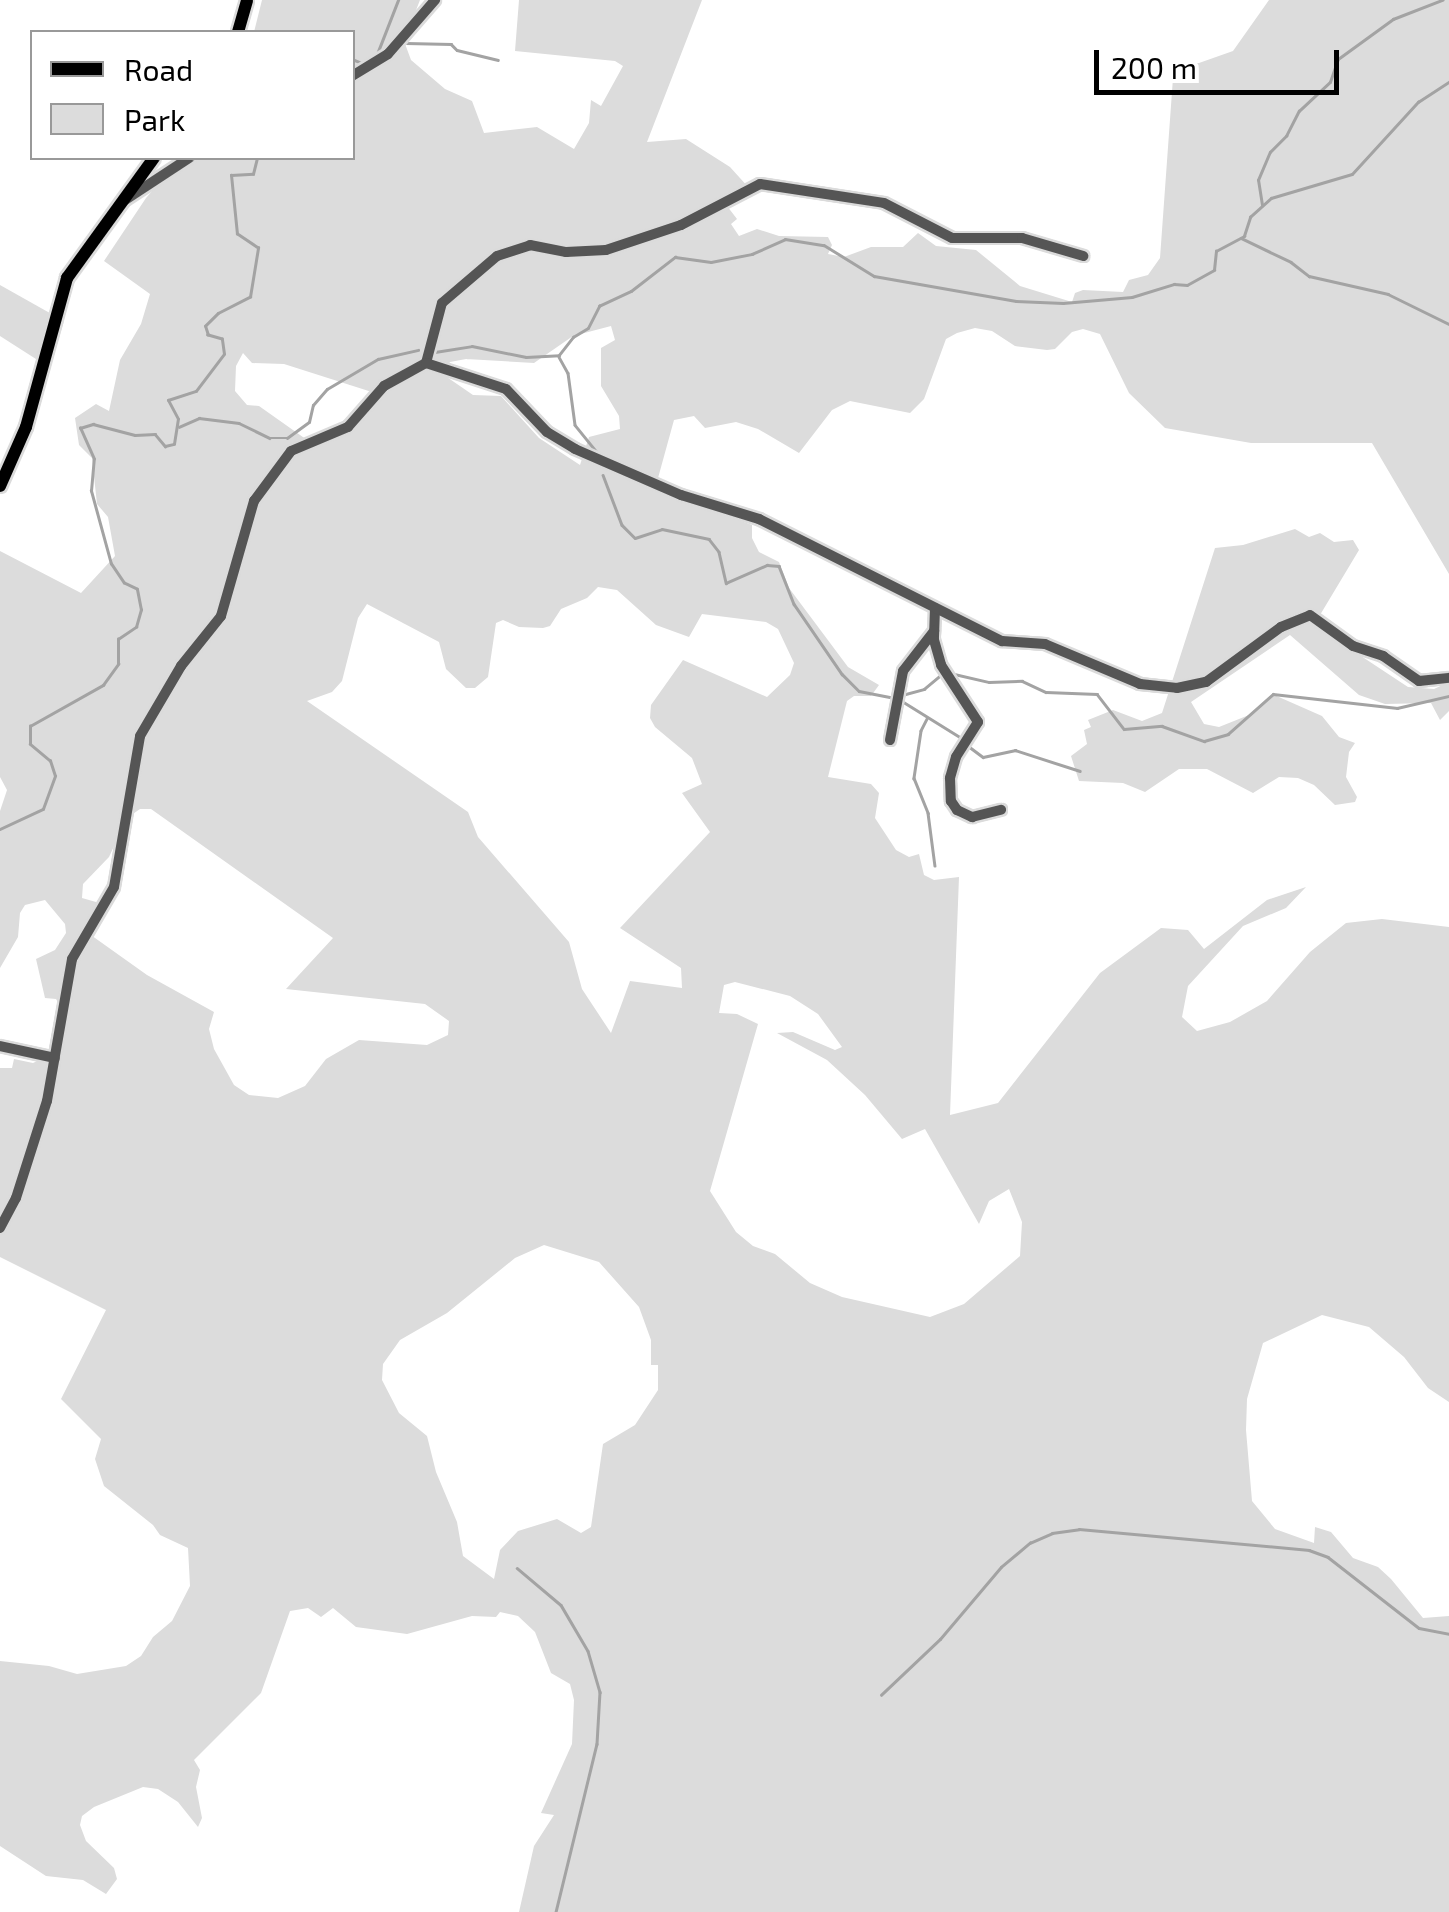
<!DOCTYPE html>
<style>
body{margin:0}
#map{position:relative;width:1449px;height:1912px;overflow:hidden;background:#fff;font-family:"Exo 2",sans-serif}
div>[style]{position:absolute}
.green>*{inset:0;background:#dcdcdc}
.stream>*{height:2.5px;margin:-1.25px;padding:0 1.25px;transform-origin:1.25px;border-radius:1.25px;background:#a3a3a3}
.roads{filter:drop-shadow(2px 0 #dbdbdb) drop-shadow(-2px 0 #dbdbdb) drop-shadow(0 2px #dbdbdb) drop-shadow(0 -2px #dbdbdb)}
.minor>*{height:10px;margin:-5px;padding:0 5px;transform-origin:5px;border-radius:5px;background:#555}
.major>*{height:12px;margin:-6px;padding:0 6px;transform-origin:6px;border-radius:6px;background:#000}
span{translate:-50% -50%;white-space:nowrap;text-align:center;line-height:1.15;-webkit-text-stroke:9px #fff;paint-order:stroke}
.legend{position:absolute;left:30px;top:30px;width:325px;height:130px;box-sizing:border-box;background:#fff;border:2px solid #999;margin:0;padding:12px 18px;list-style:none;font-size:30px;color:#000}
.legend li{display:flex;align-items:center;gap:20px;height:50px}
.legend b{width:50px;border:2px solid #999}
.scale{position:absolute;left:1094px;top:50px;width:245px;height:45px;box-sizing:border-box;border:5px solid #000;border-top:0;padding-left:12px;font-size:30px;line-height:35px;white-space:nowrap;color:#000;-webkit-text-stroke:8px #fff;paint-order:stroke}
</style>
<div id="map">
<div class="green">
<div style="clip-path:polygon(evenodd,262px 0,420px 0,404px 41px,411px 60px,445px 89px,472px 101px,484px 133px,537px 127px,574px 149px,589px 123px,591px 100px,601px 106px,623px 66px,615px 61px,515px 51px,519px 0,702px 0,647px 142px,686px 139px,730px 167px,749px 188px,724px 202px,737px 219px,731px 224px,739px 236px,757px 229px,779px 236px,828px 237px,832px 245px,828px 254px,844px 257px,871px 247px,903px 247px,918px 233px,936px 246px,976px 250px,1020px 286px,1072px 302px,1075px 293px,1083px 290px,1123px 292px,1129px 280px,1148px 275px,1160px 258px,1174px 64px,1199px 63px,1233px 51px,1269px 0,1449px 0,1449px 574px,1372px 443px,1251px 443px,1165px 428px,1129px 393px,1100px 334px,1083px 329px,1072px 332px,1055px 349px,1047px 350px,1015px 346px,992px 331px,975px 328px,957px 333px,946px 339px,924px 399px,910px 413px,850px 401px,832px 410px,799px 453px,758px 429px,736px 422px,705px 428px,694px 416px,674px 420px,655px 489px,752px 525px,752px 538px,759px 552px,779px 562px,789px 588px,848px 667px,879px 685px,871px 696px,854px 696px,847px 701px,828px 777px,871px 784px,879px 793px,875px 818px,896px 850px,909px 857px,919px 854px,924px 875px,934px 880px,959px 877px,950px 1115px,998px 1103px,1100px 973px,1161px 928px,1188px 930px,1204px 949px,1267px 900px,1306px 887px,1286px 908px,1243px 926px,1188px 986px,1182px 1017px,1197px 1031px,1230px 1022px,1267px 1001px,1310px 952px,1346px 923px,1382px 919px,1449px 927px,1449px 1402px,1428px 1388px,1404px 1357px,1369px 1327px,1322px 1315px,1263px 1343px,1247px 1399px,1246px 1430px,1252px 1501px,1275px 1529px,1314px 1543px,1315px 1527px,1331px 1532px,1353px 1558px,1378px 1567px,1391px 1579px,1423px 1618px,1449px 1616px,1449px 1912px,519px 1912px,534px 1846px,554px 1815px,541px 1813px,572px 1744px,574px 1700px,570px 1684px,551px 1673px,535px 1632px,518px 1616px,500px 1612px,496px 1617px,472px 1616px,407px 1634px,356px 1627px,333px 1608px,321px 1617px,308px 1608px,290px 1611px,261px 1693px,194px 1760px,200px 1770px,196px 1787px,202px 1818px,198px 1827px,178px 1802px,158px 1789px,143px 1787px,94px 1807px,82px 1816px,80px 1825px,86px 1841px,114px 1868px,117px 1879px,106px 1894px,83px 1880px,46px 1876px,0 1846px,0 1661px,49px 1666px,77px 1674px,126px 1666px,141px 1656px,153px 1637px,172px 1621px,190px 1586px,188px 1548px,160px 1535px,153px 1525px,104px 1486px,95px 1459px,101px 1439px,61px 1399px,106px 1310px,0 1257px,0 1068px,12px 1068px,14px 1059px,33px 1063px,52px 1054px,60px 1006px,56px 999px,45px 998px,36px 959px,55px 950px,66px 933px,65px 924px,45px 900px,25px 905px,20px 913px,18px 937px,0 968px,0 811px,7px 790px,0 777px,0 551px,81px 593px,115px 556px,108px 517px,97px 504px,92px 458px,79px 445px,75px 418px,96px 404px,109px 411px,120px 360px,141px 324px,150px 294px,104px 261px,146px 198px,181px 158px,352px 158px,352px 32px,254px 32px,262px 0,611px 326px,615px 340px,601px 348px,601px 386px,619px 416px,620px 429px,589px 437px,580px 465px,539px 438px,501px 396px,473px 395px,441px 373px,450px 362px,466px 359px,534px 363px,573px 336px,611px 326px,262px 0,243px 353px,252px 363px,284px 364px,375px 393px,350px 431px,317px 447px,259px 406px,247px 405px,235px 391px,236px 366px,243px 353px,262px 0,598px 587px,617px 590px,656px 625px,689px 637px,702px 614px,766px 622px,778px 629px,794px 663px,790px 675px,767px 697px,683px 660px,651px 705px,650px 718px,655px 727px,692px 758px,702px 784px,682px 793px,710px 832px,620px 928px,681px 968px,682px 988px,630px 981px,611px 1033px,582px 989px,569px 942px,478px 837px,468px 812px,307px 701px,332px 692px,342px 681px,358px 618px,367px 604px,439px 642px,446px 669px,466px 688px,475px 688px,488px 677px,496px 623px,503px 620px,519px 627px,543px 628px,550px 626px,561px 609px,587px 598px,598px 587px,262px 0,140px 809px,151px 809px,333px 938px,286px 989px,425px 1004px,449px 1021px,448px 1035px,427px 1045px,359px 1040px,326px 1059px,305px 1086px,278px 1098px,249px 1095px,234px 1085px,214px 1049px,209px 1029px,214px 1012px,147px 975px,88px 933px,100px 910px,96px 902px,82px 898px,83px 884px,109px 857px,127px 818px,140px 809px,262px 0,735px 982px,790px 996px,818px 1014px,842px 1047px,835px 1050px,793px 1032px,777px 1033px,827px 1060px,865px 1095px,902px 1139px,925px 1129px,979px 1224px,989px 1201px,1009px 1189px,1022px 1222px,1020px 1256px,964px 1304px,930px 1317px,842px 1297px,810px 1283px,775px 1254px,753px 1246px,736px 1232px,710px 1191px,758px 1024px,737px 1014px,719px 1013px,724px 985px,735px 982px,262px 0,544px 1245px,599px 1262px,639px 1307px,651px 1340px,651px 1365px,658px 1365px,658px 1390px,635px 1425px,603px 1444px,591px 1527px,581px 1533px,557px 1519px,518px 1531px,500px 1550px,494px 1579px,463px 1556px,457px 1522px,436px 1472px,427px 1436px,399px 1413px,382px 1380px,383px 1364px,400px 1340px,447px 1313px,515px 1258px,544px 1245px)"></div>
<div style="clip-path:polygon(0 285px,64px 321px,50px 368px,0 336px)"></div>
<div style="clip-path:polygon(1295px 529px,1309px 537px,1320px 533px,1334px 542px,1353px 540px,1359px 550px,1314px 625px,1408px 687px,1434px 689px,1449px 682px,1449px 711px,1440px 720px,1431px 703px,1385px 704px,1359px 695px,1290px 635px,1191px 702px,1204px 724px,1219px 727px,1249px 715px,1272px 694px,1322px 716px,1339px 737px,1355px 743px,1349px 752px,1346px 777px,1357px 797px,1355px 802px,1335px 805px,1314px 785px,1298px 778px,1279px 777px,1253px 793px,1207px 769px,1179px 769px,1145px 792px,1123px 783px,1079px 781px,1071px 756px,1087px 744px,1084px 730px,1091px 727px,1088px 720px,1113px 710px,1142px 721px,1162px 713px,1215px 548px,1243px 545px)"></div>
</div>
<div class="stream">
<div style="left:406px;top:43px;width:45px;rotate:1.3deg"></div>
<div style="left:451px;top:44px;width:8px;rotate:45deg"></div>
<div style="left:457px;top:50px;width:42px;rotate:13.7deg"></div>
<div style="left:377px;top:54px;width:58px;rotate:-68.7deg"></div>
<div style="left:352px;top:59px;width:11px;rotate:22deg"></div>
<div style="left:1262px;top:205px;width:25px;rotate:-99deg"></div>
<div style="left:1258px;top:180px;width:30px;rotate:-67deg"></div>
<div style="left:1270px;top:152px;width:23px;rotate:-45deg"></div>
<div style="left:1286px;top:136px;width:28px;rotate:-63deg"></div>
<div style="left:1299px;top:111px;width:42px;rotate:-43.1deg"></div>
<div style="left:1330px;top:82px;width:24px;rotate:-71deg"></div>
<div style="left:1338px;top:59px;width:68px;rotate:-36deg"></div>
<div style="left:1393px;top:19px;width:53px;rotate:-21.2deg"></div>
<div style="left:1241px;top:238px;width:55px;rotate:25.6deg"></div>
<div style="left:1291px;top:262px;width:23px;rotate:38deg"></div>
<div style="left:1309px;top:276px;width:81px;rotate:12.8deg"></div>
<div style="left:1388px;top:294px;width:68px;rotate:26.2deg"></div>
<div style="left:435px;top:352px;width:37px;rotate:-9deg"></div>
<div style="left:472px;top:346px;width:55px;rotate:11.5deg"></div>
<div style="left:526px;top:357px;width:33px;rotate:-3deg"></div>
<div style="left:559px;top:355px;width:23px;rotate:-52deg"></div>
<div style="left:573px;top:337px;width:17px;rotate:-31deg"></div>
<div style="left:588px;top:328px;width:25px;rotate:-63deg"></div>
<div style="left:599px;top:306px;width:35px;rotate:-25deg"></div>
<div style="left:631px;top:291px;width:56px;rotate:-37.7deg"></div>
<div style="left:675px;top:257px;width:36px;rotate:8deg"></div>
<div style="left:711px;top:262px;width:42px;rotate:-11deg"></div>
<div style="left:752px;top:254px;width:36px;rotate:-24deg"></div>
<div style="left:785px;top:239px;width:39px;rotate:9deg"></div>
<div style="left:824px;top:245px;width:59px;rotate:31.8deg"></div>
<div style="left:874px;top:276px;width:144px;rotate:10deg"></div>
<div style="left:1016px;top:301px;width:47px;rotate:2.4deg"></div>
<div style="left:1063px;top:303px;width:69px;rotate:-5deg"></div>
<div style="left:1132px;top:297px;width:44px;rotate:-17.2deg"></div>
<div style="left:1174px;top:284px;width:13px;rotate:4deg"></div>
<div style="left:1187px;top:285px;width:31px;rotate:-29deg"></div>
<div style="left:1214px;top:270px;width:19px;rotate:-84deg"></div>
<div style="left:1216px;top:251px;width:32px;rotate:-28deg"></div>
<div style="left:1244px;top:236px;width:20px;rotate:-72deg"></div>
<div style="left:1250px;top:217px;width:28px;rotate:-42deg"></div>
<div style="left:1271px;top:198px;width:84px;rotate:-16.5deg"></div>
<div style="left:1352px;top:174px;width:98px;rotate:-47.5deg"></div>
<div style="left:1418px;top:102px;width:37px;rotate:-33deg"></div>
<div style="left:559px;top:357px;width:18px;rotate:61deg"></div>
<div style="left:568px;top:373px;width:52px;rotate:82.3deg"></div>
<div style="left:575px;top:425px;width:40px;rotate:51deg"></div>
<div style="left:179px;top:427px;width:22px;rotate:-24deg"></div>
<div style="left:199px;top:418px;width:40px;rotate:7.1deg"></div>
<div style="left:239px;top:423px;width:34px;rotate:26deg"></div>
<div style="left:270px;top:438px;width:17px"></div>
<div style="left:287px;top:438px;width:27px;rotate:-36deg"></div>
<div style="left:309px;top:422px;width:17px;rotate:-77deg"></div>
<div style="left:313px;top:405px;width:21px;rotate:-49deg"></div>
<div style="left:327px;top:389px;width:59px;rotate:-30.5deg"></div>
<div style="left:378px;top:359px;width:41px;rotate:-12.7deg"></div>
<div style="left:603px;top:475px;width:53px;rotate:69.2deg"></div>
<div style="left:622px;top:525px;width:18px;rotate:45deg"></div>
<div style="left:635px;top:538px;width:28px;rotate:-18deg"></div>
<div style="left:662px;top:529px;width:48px;rotate:12deg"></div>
<div style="left:709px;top:539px;width:16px;rotate:52deg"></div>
<div style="left:719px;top:552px;width:32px;rotate:77deg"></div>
<div style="left:726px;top:583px;width:45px;rotate:-23.7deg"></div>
<div style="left:767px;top:565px;width:12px;rotate:5deg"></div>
<div style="left:779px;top:566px;width:41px;rotate:68.5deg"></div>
<div style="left:794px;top:604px;width:85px;rotate:55.6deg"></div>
<div style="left:842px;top:674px;width:24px;rotate:45deg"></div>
<div style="left:859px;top:691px;width:36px;rotate:11deg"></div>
<div style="left:950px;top:673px;width:40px;rotate:13deg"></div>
<div style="left:989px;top:682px;width:33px;rotate:-2deg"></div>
<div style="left:1022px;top:681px;width:26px;rotate:25deg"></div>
<div style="left:1046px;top:692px;width:51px;rotate:2.2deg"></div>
<div style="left:1097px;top:694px;width:44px;rotate:52.4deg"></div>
<div style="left:1124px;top:729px;width:38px;rotate:-5deg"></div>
<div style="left:1162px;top:726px;width:45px;rotate:19.7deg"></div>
<div style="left:1204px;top:741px;width:25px;rotate:-16deg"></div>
<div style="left:1228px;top:734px;width:60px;rotate:-41.6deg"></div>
<div style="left:1273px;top:694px;width:125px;rotate:6.4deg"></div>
<div style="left:1397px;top:708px;width:53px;rotate:-13deg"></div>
<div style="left:902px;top:695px;width:23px;rotate:-15deg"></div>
<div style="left:924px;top:689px;width:23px;rotate:-40deg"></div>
<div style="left:902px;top:701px;width:72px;rotate:31.9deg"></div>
<div style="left:927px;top:719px;width:13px;rotate:117deg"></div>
<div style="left:921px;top:731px;width:48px;rotate:98.5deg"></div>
<div style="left:914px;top:778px;width:38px;rotate:68deg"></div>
<div style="left:928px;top:813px;width:53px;rotate:82.5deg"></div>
<div style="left:967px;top:745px;width:20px;rotate:37deg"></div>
<div style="left:983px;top:757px;width:33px;rotate:-12deg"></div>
<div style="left:1015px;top:750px;width:68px;rotate:17.9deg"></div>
<div style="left:0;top:829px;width:47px;rotate:-24.9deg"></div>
<div style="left:43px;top:809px;width:35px;rotate:-70deg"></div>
<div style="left:55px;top:776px;width:16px;rotate:-108deg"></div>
<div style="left:50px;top:761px;width:26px;rotate:-140deg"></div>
<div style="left:30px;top:744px;width:18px;rotate:-90deg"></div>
<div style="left:30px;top:726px;width:84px;rotate:-29.3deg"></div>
<div style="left:103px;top:685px;width:26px;rotate:-54deg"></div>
<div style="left:118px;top:664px;width:25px;rotate:-90deg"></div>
<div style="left:118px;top:639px;width:22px;rotate:-34deg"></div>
<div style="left:136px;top:627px;width:18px;rotate:-74deg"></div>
<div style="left:141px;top:610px;width:21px;rotate:-101deg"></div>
<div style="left:137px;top:589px;width:14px;rotate:-155deg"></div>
<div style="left:124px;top:583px;width:23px;rotate:-124deg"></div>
<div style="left:111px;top:564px;width:76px;rotate:-105.3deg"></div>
<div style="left:91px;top:491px;width:32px;rotate:-85deg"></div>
<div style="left:94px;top:459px;width:34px;rotate:-114deg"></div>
<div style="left:80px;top:428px;width:14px;rotate:-17deg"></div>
<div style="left:93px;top:424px;width:43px;rotate:14.7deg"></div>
<div style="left:135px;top:435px;width:20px;rotate:-3deg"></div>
<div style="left:155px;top:434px;width:16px;rotate:50deg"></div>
<div style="left:165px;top:446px;width:9px;rotate:-13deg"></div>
<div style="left:174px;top:444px;width:25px;rotate:-81deg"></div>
<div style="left:178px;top:419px;width:21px;rotate:-118deg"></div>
<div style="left:168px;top:400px;width:29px;rotate:-18deg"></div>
<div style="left:196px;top:391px;width:46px;rotate:-52.9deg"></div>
<div style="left:224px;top:354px;width:15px;rotate:-98deg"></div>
<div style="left:222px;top:339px;width:15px;rotate:-164deg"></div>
<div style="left:208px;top:335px;width:9px;rotate:-108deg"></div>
<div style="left:205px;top:326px;width:18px;rotate:-45deg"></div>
<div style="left:218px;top:313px;width:36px;rotate:-27deg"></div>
<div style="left:250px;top:297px;width:50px;rotate:-80.7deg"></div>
<div style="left:258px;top:248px;width:25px;rotate:-146deg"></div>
<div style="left:237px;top:234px;width:59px;rotate:-95.8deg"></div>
<div style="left:231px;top:175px;width:22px;rotate:-3deg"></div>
<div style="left:253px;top:174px;width:16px;rotate:-76deg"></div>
<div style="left:517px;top:1568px;width:57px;rotate:40.1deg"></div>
<div style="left:561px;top:1605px;width:53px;rotate:59.6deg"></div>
<div style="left:588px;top:1651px;width:43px;rotate:73.7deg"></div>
<div style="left:600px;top:1692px;width:52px;rotate:93.3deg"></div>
<div style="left:597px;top:1744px;width:173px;rotate:103.7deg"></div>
<div style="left:881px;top:1695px;width:81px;rotate:-43.5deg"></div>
<div style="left:940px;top:1639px;width:94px;rotate:-49.7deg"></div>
<div style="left:1001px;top:1567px;width:38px;rotate:-40deg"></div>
<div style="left:1030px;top:1543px;width:24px;rotate:-24deg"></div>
<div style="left:1052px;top:1533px;width:27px;rotate:-8deg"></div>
<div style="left:1079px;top:1529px;width:231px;rotate:5.2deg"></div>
<div style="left:1309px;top:1550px;width:20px;rotate:20deg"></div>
<div style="left:1328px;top:1557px;width:115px;rotate:38deg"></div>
<div style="left:1419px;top:1628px;width:31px;rotate:11deg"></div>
</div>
<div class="roads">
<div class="minor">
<div style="left:352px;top:76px;width:42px;rotate:-31.4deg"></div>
<div style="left:388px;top:54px;width:72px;rotate:-49deg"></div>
<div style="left:125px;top:200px;width:77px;rotate:-33.3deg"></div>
<div style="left:426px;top:363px;width:62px;rotate:-75.1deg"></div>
<div style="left:442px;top:303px;width:72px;rotate:-40.5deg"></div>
<div style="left:497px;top:256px;width:35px;rotate:-18deg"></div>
<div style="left:530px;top:245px;width:37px;rotate:11deg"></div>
<div style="left:566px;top:252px;width:40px;rotate:-2.9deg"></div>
<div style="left:606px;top:250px;width:79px;rotate:-18.4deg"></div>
<div style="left:681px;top:225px;width:89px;rotate:-27.4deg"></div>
<div style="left:760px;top:184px;width:125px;rotate:8.7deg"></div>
<div style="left:884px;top:203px;width:76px;rotate:27.2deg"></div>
<div style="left:952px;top:238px;width:70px"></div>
<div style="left:1022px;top:238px;width:64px;rotate:16.4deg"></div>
<div style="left:935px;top:608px;width:32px;rotate:92deg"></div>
<div style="left:934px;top:640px;width:26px;rotate:74deg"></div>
<div style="left:941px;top:665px;width:68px;rotate:57deg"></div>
<div style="left:978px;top:722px;width:41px;rotate:122.2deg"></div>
<div style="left:956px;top:757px;width:22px;rotate:106deg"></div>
<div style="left:950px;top:778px;width:23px;rotate:88deg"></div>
<div style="left:951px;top:801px;width:11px;rotate:56deg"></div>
<div style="left:957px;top:810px;width:17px;rotate:25deg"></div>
<div style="left:972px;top:817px;width:30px;rotate:-14deg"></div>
<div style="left:890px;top:740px;width:70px;rotate:-79.3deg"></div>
<div style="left:903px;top:671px;width:51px;rotate:-52.2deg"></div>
<div style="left:0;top:1046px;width:56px;rotate:12.3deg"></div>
<div style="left:0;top:1228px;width:34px;rotate:-62deg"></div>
<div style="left:16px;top:1198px;width:102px;rotate:-72.3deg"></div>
<div style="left:47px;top:1101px;width:144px;rotate:-80deg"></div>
<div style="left:72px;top:959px;width:83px;rotate:-59.7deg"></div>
<div style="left:114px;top:887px;width:153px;rotate:-80.2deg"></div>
<div style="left:140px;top:736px;width:81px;rotate:-59.6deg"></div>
<div style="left:181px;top:666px;width:64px;rotate:-51.3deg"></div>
<div style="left:221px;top:616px;width:120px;rotate:-74deg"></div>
<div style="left:254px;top:501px;width:62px;rotate:-53.5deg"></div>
<div style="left:291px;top:451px;width:62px;rotate:-22.8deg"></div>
<div style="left:348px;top:427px;width:55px;rotate:-48.7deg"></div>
<div style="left:384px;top:386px;width:48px;rotate:-28.7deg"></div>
<div style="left:426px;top:363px;width:84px;rotate:18deg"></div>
<div style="left:506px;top:389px;width:59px;rotate:46.4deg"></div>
<div style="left:547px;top:432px;width:33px;rotate:31deg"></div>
<div style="left:575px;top:449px;width:116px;rotate:23.5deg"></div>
<div style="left:681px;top:495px;width:82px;rotate:17.1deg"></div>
<div style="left:759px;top:519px;width:272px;rotate:26.7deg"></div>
<div style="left:1002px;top:641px;width:43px;rotate:4deg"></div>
<div style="left:1045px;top:644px;width:103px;rotate:22.8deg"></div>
<div style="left:1140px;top:684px;width:37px;rotate:6deg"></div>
<div style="left:1177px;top:688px;width:30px;rotate:-12deg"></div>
<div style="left:1206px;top:682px;width:93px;rotate:-36.3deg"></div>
<div style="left:1281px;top:627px;width:31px;rotate:-22deg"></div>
<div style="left:1310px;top:615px;width:53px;rotate:35.8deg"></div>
<div style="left:1353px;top:646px;width:32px;rotate:18deg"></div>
<div style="left:1383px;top:656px;width:44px;rotate:34.8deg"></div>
<div style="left:1419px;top:681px;width:30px;rotate:-6deg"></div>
</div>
<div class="major">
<div style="left:238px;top:32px;width:33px;rotate:-74deg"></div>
<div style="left:0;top:486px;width:64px;rotate:-66.2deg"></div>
<div style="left:26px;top:427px;width:155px;rotate:-74.6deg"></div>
<div style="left:67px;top:278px;width:148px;rotate:-54.1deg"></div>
</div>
</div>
<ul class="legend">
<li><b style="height:12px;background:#000"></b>Road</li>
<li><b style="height:28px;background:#dcdcdc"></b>Park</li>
</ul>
<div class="scale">200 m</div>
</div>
